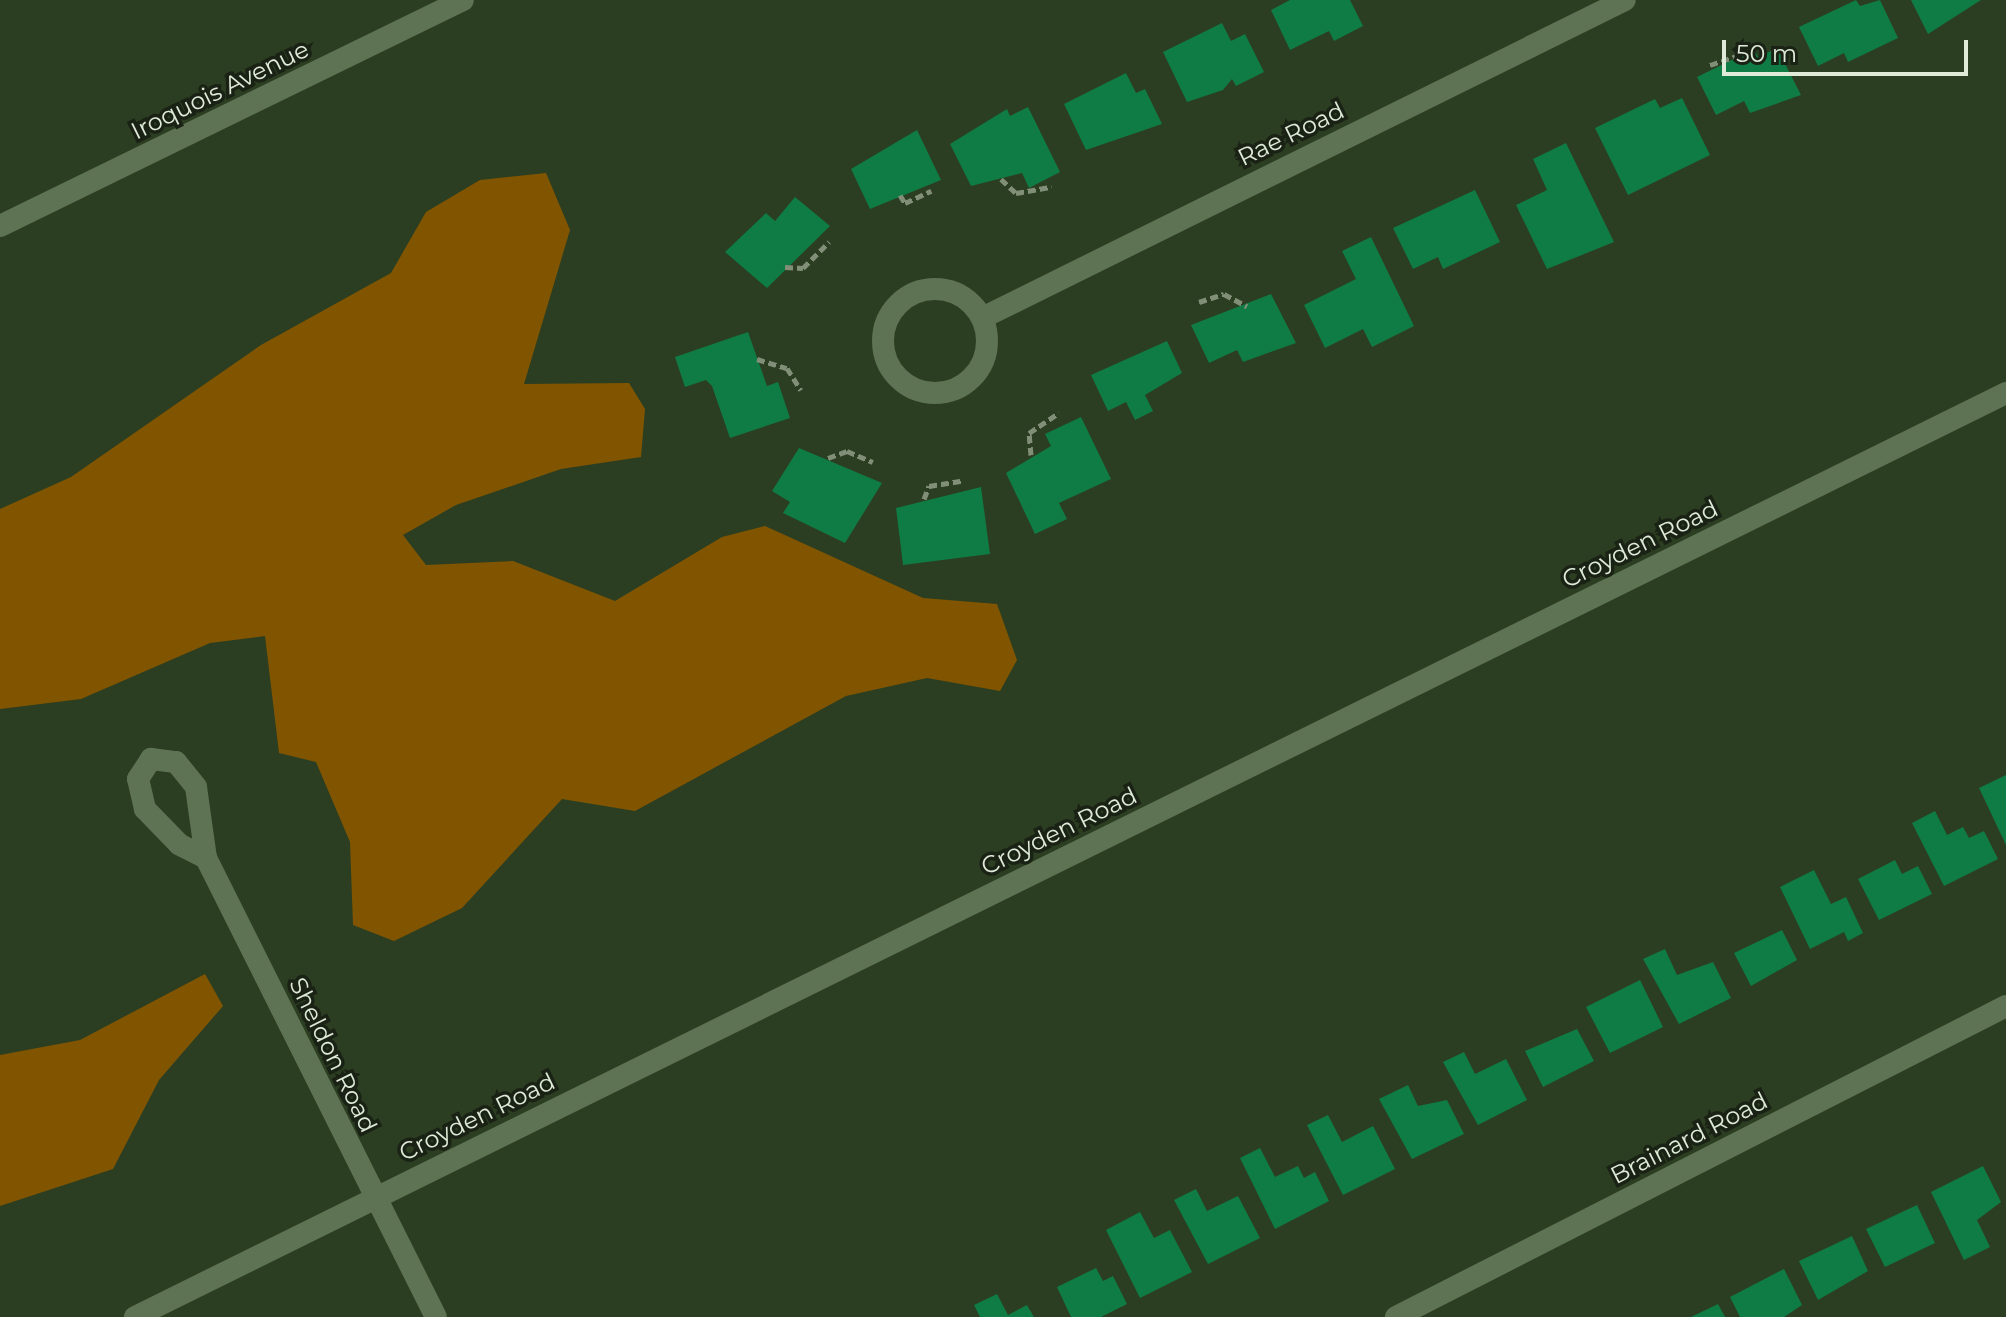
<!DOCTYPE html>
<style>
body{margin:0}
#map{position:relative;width:2006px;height:1317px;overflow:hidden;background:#2c3e21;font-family:Montserrat,sans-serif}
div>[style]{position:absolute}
.green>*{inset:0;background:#815500}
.building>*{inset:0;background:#0f7b45}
.path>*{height:5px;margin-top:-2.5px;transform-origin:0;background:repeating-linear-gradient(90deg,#818f78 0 8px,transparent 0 12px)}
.minor>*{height:22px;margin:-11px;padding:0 11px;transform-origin:11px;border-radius:11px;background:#5e7353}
.minor>.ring{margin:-11px;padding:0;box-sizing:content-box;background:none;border:22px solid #5e7353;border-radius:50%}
.tertiary>*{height:22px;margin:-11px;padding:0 11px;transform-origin:11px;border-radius:11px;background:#5e7353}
span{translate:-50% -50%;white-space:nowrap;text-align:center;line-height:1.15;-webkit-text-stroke:7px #1a2215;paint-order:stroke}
.street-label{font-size:24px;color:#dfead8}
.scale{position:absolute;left:1722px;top:40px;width:246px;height:36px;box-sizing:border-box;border:4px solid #dfead8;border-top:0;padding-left:10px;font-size:24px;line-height:28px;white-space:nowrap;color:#dfead8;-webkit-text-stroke:6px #1a2215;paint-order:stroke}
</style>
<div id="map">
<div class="green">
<div style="clip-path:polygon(546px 173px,570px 230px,524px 384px,629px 383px,645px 409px,641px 457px,561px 469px,456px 505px,403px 535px,426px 565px,513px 561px,615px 601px,722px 537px,765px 526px,923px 598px,997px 604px,1017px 660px,1000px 691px,927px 678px,846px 696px,635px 811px,562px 799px,462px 908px,394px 941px,353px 925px,350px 842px,316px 762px,279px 753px,265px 636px,210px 643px,81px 699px,0 709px,0 509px,71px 477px,261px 345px,391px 273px,426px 212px,480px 180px)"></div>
<div style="clip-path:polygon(205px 974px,223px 1006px,159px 1080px,113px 1169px,0 1206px,0 1055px,80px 1040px)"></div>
</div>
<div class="building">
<div style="clip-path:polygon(1290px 0,1350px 0,1363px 26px,1334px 41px,1329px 31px,1290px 50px,1271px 10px)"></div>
<div style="clip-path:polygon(1856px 0,1860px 6px,1880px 0,1898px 38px,1848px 62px,1844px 53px,1818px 66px,1799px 27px)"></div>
<div style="clip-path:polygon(1911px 0,1981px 0,1928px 34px)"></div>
<div style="clip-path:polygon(1222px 23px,1231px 41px,1245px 34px,1264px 72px,1236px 86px,1232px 79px,1223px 90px,1187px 102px,1163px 52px)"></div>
<div style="clip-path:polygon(1777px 48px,1801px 95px,1750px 113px,1744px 101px,1716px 115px,1697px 77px,1754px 49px,1758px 57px)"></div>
<div style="clip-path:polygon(1126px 73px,1136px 93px,1145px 89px,1162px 124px,1086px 150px,1064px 104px)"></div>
<div style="clip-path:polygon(1682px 98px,1710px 155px,1628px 195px,1595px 128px,1655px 99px,1660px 108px)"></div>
<div style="clip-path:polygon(1028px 107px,1060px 172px,1029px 188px,1022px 173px,971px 186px,950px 144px,1007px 109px,1010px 116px)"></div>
<div style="clip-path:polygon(917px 130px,941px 180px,870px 209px,851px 169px)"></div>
<div style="clip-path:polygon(1566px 143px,1614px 242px,1547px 269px,1516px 205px,1547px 190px,1533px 159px)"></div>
<div style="clip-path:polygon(1475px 190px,1500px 242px,1443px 269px,1438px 257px,1413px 269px,1393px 228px)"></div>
<div style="clip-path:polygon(795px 197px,830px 226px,767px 288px,725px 252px,766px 213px,775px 221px)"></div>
<div style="clip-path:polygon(1371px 237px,1414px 326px,1372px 347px,1363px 329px,1325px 348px,1304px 305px,1356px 279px,1342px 251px)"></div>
<div style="clip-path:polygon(1271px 294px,1296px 343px,1243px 362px,1237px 350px,1209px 363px,1191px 325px)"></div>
<div style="clip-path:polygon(748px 332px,767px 386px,778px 382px,790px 418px,730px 438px,712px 386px,706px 380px,685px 387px,675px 357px)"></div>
<div style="clip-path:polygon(1167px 341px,1182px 373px,1145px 395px,1153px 411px,1135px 420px,1126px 402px,1108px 411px,1091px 375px)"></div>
<div style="clip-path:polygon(1081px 417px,1111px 479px,1059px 503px,1067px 519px,1035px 534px,1006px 473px,1051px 446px,1045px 434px)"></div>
<div style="clip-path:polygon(799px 448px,882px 483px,845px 543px,783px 513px,790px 502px,772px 491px)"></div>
<div style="clip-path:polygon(981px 487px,990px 554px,903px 565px,896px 508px)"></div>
<div style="clip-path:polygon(2006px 775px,2006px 845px,1979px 788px)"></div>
<div style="clip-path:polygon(1935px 811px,1947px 835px,1963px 827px,1969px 838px,1984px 831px,1998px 859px,1944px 886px,1912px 823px)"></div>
<div style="clip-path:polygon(1895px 860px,1902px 874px,1918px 866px,1932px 894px,1879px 920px,1858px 879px)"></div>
<div style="clip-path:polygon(1814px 870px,1831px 904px,1846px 897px,1863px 933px,1848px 941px,1844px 932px,1810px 949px,1780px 887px)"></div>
<div style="clip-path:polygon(1782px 930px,1797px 960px,1751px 986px,1734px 953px)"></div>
<div style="clip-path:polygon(1665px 949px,1677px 975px,1713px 962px,1731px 998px,1679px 1024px,1643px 959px)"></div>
<div style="clip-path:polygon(1640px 980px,1663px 1027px,1610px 1053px,1586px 1007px)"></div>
<div style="clip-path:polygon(1577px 1029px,1594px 1061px,1543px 1087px,1525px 1051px)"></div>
<div style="clip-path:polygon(1464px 1052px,1475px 1074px,1506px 1059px,1527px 1100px,1478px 1125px,1443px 1062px)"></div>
<div style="clip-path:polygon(1408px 1085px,1418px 1106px,1447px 1100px,1464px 1134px,1412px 1159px,1379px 1099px)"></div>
<div style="clip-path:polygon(1328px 1115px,1342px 1142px,1373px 1126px,1395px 1169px,1343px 1195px,1307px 1125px)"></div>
<div style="clip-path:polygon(1260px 1148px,1275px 1177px,1298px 1166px,1304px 1178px,1315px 1172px,1329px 1201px,1275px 1229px,1240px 1158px)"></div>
<div style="clip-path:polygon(1983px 1166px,2001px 1202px,1977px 1220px,1990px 1247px,1964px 1260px,1931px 1192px)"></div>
<div style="clip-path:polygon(1196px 1189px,1207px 1211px,1238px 1196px,1260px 1238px,1208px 1264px,1174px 1200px)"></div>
<div style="clip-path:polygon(1917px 1205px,1935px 1243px,1885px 1267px,1866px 1229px)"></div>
<div style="clip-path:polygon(1140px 1212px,1154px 1238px,1170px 1230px,1192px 1272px,1140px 1298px,1106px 1230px)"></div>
<div style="clip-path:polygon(1852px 1236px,1868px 1271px,1818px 1300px,1799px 1261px)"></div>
<div style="clip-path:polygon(1096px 1268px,1103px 1281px,1113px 1276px,1127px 1304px,1101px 1317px,1071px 1317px,1057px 1287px)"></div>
<div style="clip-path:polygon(1784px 1269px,1802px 1305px,1784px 1317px,1740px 1317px,1730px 1297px)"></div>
<div style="clip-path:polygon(997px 1294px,1008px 1315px,1027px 1305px,1034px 1317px,980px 1317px,974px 1305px)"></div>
<div style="clip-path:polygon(1718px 1304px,1725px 1317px,1691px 1317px)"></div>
</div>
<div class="path">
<div style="left:1710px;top:65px;width:40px;rotate:-18.9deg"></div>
<div style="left:1001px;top:179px;width:21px;rotate:43deg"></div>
<div style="left:1016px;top:193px;width:36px;rotate:-10deg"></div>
<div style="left:900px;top:195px;width:9px;rotate:58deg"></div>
<div style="left:905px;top:203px;width:29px;rotate:-25deg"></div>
<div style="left:785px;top:267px;width:18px;rotate:3deg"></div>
<div style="left:803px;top:268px;width:37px;rotate:-45deg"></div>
<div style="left:1199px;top:302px;width:26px;rotate:-18deg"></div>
<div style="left:1224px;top:294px;width:26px;rotate:28deg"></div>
<div style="left:757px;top:359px;width:31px;rotate:17deg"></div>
<div style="left:787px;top:368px;width:26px;rotate:58deg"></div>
<div style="left:1031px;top:455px;width:22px;rotate:-95deg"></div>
<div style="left:1029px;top:433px;width:36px;rotate:-34deg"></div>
<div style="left:828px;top:458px;width:20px;rotate:-20deg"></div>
<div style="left:847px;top:451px;width:28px;rotate:23deg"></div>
<div style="left:924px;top:499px;width:14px;rotate:-69deg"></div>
<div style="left:929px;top:486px;width:33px;rotate:-9deg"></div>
</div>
<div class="minor">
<div style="left:0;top:226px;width:515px;rotate:-26.02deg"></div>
<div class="ring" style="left:883px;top:289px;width:82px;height:82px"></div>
<div style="left:982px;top:318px;width:717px;rotate:-26.32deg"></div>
<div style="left:206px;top:858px;width:30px;rotate:-153deg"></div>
<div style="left:179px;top:844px;width:49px;rotate:-134.2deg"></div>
<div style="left:145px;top:809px;width:31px;rotate:-103deg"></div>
<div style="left:138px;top:779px;width:24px;rotate:-57deg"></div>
<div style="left:151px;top:759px;width:25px;rotate:7deg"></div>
<div style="left:176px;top:762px;width:32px;rotate:51deg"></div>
<div style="left:196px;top:787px;width:72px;rotate:82deg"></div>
<div style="left:206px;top:858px;width:513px;rotate:63.39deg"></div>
<div style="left:135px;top:1317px;width:2087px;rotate:-26.28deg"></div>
</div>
<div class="tertiary">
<div style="left:1396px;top:1317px;width:685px;rotate:-27.01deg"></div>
</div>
<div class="street-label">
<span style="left:220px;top:90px;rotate:-26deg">Iroquois Avenue</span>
<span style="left:1291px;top:134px;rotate:-26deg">Rae Road</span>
<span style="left:1640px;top:544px;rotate:-26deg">Croyden Road</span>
<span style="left:1059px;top:831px;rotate:-26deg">Croyden Road</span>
<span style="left:333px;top:1055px;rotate:64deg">Sheldon Road</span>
<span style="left:477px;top:1117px;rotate:-26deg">Croyden Road</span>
<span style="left:1689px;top:1138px;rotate:-27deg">Brainard Road</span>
</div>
<div class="scale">50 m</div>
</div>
